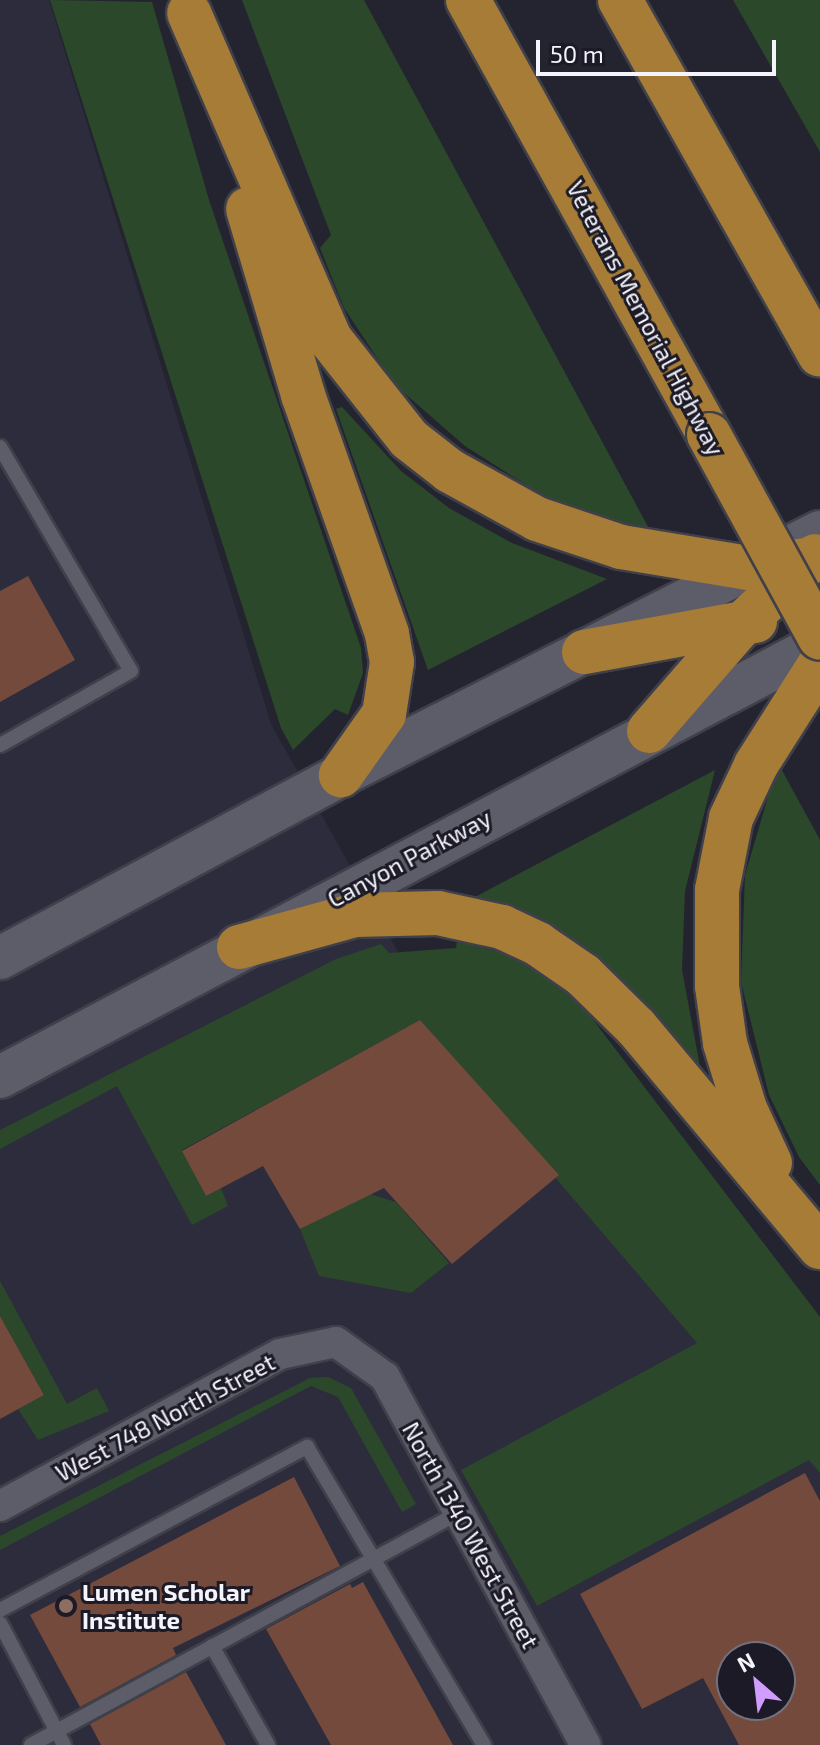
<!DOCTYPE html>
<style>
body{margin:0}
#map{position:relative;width:820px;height:1745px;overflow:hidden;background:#242430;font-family:"Exo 2",sans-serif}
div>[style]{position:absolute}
.built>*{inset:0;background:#2c2c3d}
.green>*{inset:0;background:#2b482b}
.building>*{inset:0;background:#744a3d}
.roads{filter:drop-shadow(2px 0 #40404a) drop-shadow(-2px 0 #40404a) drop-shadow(0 2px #40404a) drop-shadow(0 -2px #40404a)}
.lane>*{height:14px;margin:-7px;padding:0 7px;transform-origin:7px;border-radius:7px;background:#5d5d6a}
.street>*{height:30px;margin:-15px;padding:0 15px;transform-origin:15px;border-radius:15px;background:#5d5d6a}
.secondary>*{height:42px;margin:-21px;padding:0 21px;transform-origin:21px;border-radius:21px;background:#5d5d6a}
.highway>*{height:44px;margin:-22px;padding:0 22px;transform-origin:22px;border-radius:22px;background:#a77c36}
.bridges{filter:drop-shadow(2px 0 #40404a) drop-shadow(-2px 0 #40404a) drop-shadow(0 2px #40404a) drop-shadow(0 -2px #40404a)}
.highway-bridge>*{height:44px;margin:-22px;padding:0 22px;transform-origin:22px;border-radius:22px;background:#a77c36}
.dots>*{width:22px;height:22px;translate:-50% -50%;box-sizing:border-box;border:4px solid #1b1a26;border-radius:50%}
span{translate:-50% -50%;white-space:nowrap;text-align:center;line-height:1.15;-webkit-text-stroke:6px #1b1a26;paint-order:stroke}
.street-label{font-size:24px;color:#f4f4fc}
.poi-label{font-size:24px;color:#f4f4fc;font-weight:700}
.left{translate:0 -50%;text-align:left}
.north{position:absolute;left:716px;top:1641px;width:80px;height:80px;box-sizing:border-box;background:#1b1a26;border:2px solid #72717c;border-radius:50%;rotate:332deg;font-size:22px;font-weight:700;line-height:32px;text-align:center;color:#f4f4fc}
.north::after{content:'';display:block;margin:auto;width:28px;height:36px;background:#d09dfe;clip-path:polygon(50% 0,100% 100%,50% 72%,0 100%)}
.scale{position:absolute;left:536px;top:40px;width:240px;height:36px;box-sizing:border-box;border:4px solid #f4f4fc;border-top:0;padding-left:10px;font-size:24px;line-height:28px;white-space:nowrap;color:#f4f4fc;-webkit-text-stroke:6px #1b1a26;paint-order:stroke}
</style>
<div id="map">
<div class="built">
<div style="clip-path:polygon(evenodd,0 0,49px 0,271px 724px,418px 988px,820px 1459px,820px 1745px,0 1745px,0 0,732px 1657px,780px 1657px,780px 1705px,732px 1705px,732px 1657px)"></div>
</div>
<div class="green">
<div style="clip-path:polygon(50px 0,152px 2px,209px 200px,361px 648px,363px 673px,348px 715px,335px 709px,293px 750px,281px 728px)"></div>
<div style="clip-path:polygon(242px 0,364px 0,653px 536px,543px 496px,465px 446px,395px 385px,344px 308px,320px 248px,331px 235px)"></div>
<div style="clip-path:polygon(733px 0,820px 0,820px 152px)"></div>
<div style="clip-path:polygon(342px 407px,401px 471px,449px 508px,512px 543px,607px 579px,428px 670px,336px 409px)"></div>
<div style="clip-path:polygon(778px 763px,820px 840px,820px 1185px,799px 1157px,769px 1095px,741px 982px,745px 875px)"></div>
<div style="clip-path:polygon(715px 770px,685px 891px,682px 970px,701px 1072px,456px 907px)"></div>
<div style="clip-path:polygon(457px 941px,516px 956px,581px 1004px,820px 1317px,820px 1473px,809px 1460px,537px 1606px,461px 1470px,697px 1343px,420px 1020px,182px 1150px,206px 1196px,221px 1188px,228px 1206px,192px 1225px,117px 1086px,0 1149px,0 1130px,336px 959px,381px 944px,389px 953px,456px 948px)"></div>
<div style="clip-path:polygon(370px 1194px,396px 1202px,449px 1263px,411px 1293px,319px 1276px,300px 1229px)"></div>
<div style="clip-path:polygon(0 1281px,67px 1404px,97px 1388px,109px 1411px,38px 1440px,18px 1409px,44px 1395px,0 1316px)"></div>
<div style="clip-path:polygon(328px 1377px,351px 1388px,416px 1504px,402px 1512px,338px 1397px,311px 1386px,0 1550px,0 1536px,310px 1378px)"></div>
</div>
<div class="building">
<div style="clip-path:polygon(28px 576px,75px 660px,0 702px,0 591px)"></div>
<div style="clip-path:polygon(420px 1020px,559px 1175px,452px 1264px,384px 1188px,300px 1229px,263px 1166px,206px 1196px,182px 1151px)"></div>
<div style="clip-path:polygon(0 1316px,44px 1395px,0 1419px)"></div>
<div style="clip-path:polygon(evenodd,805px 1473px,820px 1501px,820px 1745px,739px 1745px,703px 1678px,642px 1709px,580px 1594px,805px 1473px,732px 1657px,780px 1657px,780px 1705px,732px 1705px,732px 1657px)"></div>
<div style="clip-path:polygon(294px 1477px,340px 1566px,173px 1648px,176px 1655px,80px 1707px,30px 1615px)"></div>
<div style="clip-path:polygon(363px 1582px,453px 1745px,331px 1745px,266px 1629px,350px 1584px,352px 1588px)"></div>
<div style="clip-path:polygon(186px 1672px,226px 1745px,101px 1745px,90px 1724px)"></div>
</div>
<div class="roads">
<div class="lane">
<div style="left:0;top:447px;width:259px;rotate:59.7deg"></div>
<div style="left:131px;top:671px;width:150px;rotate:150.5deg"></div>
<div style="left:0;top:1610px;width:348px;rotate:-28deg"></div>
<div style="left:307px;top:1447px;width:347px;rotate:59.3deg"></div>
<div style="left:0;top:1623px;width:138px;rotate:62.3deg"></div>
<div style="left:212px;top:1646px;width:114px;rotate:60.5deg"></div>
<div style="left:31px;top:1745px;width:487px;rotate:-28.5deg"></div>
</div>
<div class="street">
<div style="left:0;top:1506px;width:319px;rotate:-28.5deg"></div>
<div style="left:280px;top:1354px;width:57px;rotate:-12.1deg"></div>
<div style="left:336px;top:1342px;width:60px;rotate:35.5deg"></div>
<div style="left:385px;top:1377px;width:419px;rotate:61.4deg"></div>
</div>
<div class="secondary">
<div style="left:0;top:958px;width:387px;rotate:-28.2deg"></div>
<div style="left:341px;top:775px;width:537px;rotate:-26.9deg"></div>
<div style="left:0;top:1077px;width:927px;rotate:-27.84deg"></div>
</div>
<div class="highway">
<div style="left:468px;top:0;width:497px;rotate:61deg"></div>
<div style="left:620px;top:0;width:407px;rotate:60.6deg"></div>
<div style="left:189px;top:13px;width:355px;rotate:66.6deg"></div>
<div style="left:330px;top:339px;width:127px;rotate:51.7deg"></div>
<div style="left:409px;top:439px;width:52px;rotate:38deg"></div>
<div style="left:450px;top:471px;width:99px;rotate:28.9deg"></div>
<div style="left:537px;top:519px;width:89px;rotate:18.4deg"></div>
<div style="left:621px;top:547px;width:129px;rotate:9.4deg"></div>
<div style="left:748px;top:568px;width:73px;rotate:-7.9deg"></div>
<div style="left:248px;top:209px;width:194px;rotate:73.5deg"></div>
<div style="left:303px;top:395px;width:253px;rotate:70.6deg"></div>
<div style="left:387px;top:634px;width:28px;rotate:80deg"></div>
<div style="left:392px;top:662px;width:53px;rotate:98.7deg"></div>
<div style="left:384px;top:714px;width:75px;rotate:125.2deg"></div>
<div style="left:584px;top:652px;width:174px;rotate:-10.3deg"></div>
<div style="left:649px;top:731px;width:143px;rotate:-49deg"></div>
<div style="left:743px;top:623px;width:98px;rotate:-42.9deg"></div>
<div style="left:239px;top:947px;width:120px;rotate:-15.4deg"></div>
<div style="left:355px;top:915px;width:83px;rotate:-1.4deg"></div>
<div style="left:438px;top:913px;width:66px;rotate:12.3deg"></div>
<div style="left:502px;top:927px;width:40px;rotate:25deg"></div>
<div style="left:538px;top:944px;width:55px;rotate:34.6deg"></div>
<div style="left:583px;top:975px;width:74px;rotate:44.5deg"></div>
<div style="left:636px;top:1027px;width:287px;rotate:50.1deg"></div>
<div style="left:770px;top:1163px;width:60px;rotate:-114.8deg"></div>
<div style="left:745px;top:1109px;width:69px;rotate:-106.9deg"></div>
<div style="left:725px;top:1043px;width:58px;rotate:-98deg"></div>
<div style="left:717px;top:986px;width:96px;rotate:-90deg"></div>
<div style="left:717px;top:890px;width:73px;rotate:-79deg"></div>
<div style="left:731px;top:818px;width:59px;rotate:-64.7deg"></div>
<div style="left:756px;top:765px;width:120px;rotate:-57.6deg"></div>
</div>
</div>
<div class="bridges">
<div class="highway-bridge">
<div style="left:709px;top:435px;width:231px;rotate:61.3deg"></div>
</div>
</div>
<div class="dots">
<div style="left:66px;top:1606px;background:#8d6e63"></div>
</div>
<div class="street-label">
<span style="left:646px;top:318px;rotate:62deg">Veterans Memorial Highway</span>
<span style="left:409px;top:858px;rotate:-28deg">Canyon Parkway</span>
<span style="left:165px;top:1417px;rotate:-28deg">West 748 North Street</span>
<span style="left:471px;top:1535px;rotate:61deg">North 1340 West Street</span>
</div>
<div class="poi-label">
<span class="left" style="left:82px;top:1606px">Lumen Scholar<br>Institute</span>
</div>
<div class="north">N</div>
<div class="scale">50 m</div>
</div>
